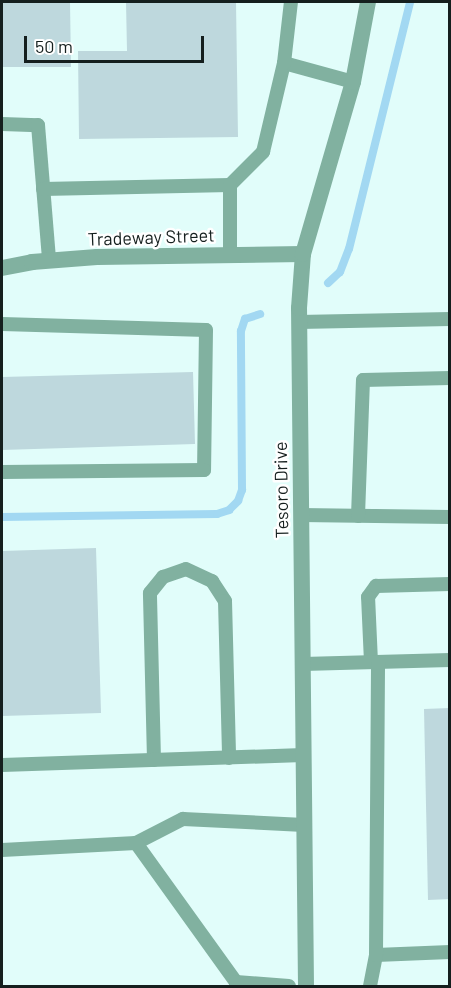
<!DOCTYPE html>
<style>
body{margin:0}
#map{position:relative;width:451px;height:988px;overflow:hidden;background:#e1fdfa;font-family:Barlow,sans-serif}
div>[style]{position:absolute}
.stream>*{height:8px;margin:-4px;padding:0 4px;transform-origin:4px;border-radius:4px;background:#a2d8f2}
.building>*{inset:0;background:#bed8dd}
.service>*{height:14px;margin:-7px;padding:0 7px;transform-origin:7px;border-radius:7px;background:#81b1a0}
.minor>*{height:16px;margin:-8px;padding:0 8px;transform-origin:8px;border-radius:8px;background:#81b1a0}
span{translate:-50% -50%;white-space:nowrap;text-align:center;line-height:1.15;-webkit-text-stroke:5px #fff;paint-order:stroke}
.street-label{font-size:18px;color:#151f1e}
.frame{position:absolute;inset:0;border:3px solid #151f1e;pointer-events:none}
.scale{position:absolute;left:24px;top:36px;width:180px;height:27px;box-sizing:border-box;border:3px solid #151f1e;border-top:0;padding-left:8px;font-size:18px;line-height:21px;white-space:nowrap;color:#151f1e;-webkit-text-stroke:4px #fff;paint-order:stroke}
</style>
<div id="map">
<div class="stream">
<div style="left:328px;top:283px;width:16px;rotate:-43deg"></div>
<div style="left:340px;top:272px;width:25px;rotate:-69deg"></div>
<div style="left:349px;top:249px;width:254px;rotate:-76.1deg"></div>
<div style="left:2px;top:517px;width:215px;rotate:-0.8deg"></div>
<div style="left:217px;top:514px;width:13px;rotate:-18deg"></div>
<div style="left:229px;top:510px;width:13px;rotate:-45deg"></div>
<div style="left:238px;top:501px;width:12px;rotate:-70deg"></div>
<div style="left:242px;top:490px;width:159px;rotate:-90.4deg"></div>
<div style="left:241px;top:331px;width:13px;rotate:-72deg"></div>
<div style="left:245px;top:319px;width:16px;rotate:-18deg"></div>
</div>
<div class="building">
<div style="clip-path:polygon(2px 2px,70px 2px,71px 67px,2px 67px)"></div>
<div style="clip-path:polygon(126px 2px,236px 2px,238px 137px,79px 139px,78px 51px,127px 51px)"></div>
<div style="clip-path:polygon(193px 372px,195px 444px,2px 450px,2px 377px)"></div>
<div style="clip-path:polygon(96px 548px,101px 713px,2px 716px,2px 551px)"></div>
<div style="clip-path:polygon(450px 708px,450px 899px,428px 900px,424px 709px)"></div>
</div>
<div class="service">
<div style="left:284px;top:63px;width:72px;rotate:15.4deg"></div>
<div style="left:2px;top:124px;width:36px;rotate:2deg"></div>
<div style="left:38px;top:125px;width:135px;rotate:85.3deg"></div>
<div style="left:230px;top:185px;width:47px;rotate:-45deg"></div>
<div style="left:263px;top:152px;width:91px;rotate:-76.7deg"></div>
<div style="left:284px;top:63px;width:61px;rotate:-83.5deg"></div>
<div style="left:43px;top:189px;width:187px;rotate:-1.2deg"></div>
<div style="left:230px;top:185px;width:69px;rotate:90deg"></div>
<div style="left:299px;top:322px;width:151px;rotate:-1.1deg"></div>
<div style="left:2px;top:324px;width:204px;rotate:1.7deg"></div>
<div style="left:206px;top:330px;width:140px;rotate:90.8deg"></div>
<div style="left:204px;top:470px;width:202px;rotate:179.4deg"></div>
<div style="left:301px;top:515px;width:149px;rotate:0.8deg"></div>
<div style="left:358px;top:516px;width:136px;rotate:-87.9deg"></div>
<div style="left:363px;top:380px;width:87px;rotate:-1.3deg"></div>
<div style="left:371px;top:662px;width:65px;rotate:-92.6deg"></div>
<div style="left:368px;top:597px;width:14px;rotate:-54deg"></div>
<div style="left:376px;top:586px;width:74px;rotate:-1.5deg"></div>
<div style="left:303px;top:664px;width:147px;rotate:-1.6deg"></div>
<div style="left:154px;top:760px;width:167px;rotate:-91.4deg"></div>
<div style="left:150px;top:593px;width:21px;rotate:-51deg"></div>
<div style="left:163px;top:577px;width:24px;rotate:-19deg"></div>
<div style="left:186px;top:569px;width:29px;rotate:25deg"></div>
<div style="left:212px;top:581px;width:24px;rotate:57deg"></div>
<div style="left:225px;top:601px;width:157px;rotate:88.5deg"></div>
<div style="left:2px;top:765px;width:301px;rotate:-1.9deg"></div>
<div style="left:136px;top:843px;width:53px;rotate:-27.1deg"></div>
<div style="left:183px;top:819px;width:121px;rotate:2.8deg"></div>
<div style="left:2px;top:850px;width:134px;rotate:-3deg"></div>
<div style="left:136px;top:843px;width:171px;rotate:54.3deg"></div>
<div style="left:236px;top:982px;width:4px;rotate:90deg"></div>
<div style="left:376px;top:955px;width:74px;rotate:-2.3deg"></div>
<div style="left:236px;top:982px;width:53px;rotate:4.3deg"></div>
<div style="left:370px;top:986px;width:32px;rotate:-79deg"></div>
<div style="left:376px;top:955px;width:293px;rotate:-89.6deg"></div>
</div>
<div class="minor">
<div style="left:2px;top:268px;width:31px;rotate:-11deg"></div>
<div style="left:32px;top:262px;width:65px;rotate:-4.4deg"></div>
<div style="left:97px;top:257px;width:206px;rotate:-0.8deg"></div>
<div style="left:306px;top:986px;width:678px;rotate:-90.59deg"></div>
<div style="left:299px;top:308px;width:54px;rotate:-85.8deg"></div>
<div style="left:303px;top:254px;width:179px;rotate:-73.8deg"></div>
<div style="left:353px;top:82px;width:81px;rotate:-79.4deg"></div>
</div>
<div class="street-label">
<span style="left:151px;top:237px;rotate:-2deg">Tradeway Street</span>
<span style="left:281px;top:490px;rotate:-91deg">Tesoro Drive</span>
</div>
<div class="frame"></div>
<div class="scale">50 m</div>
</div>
